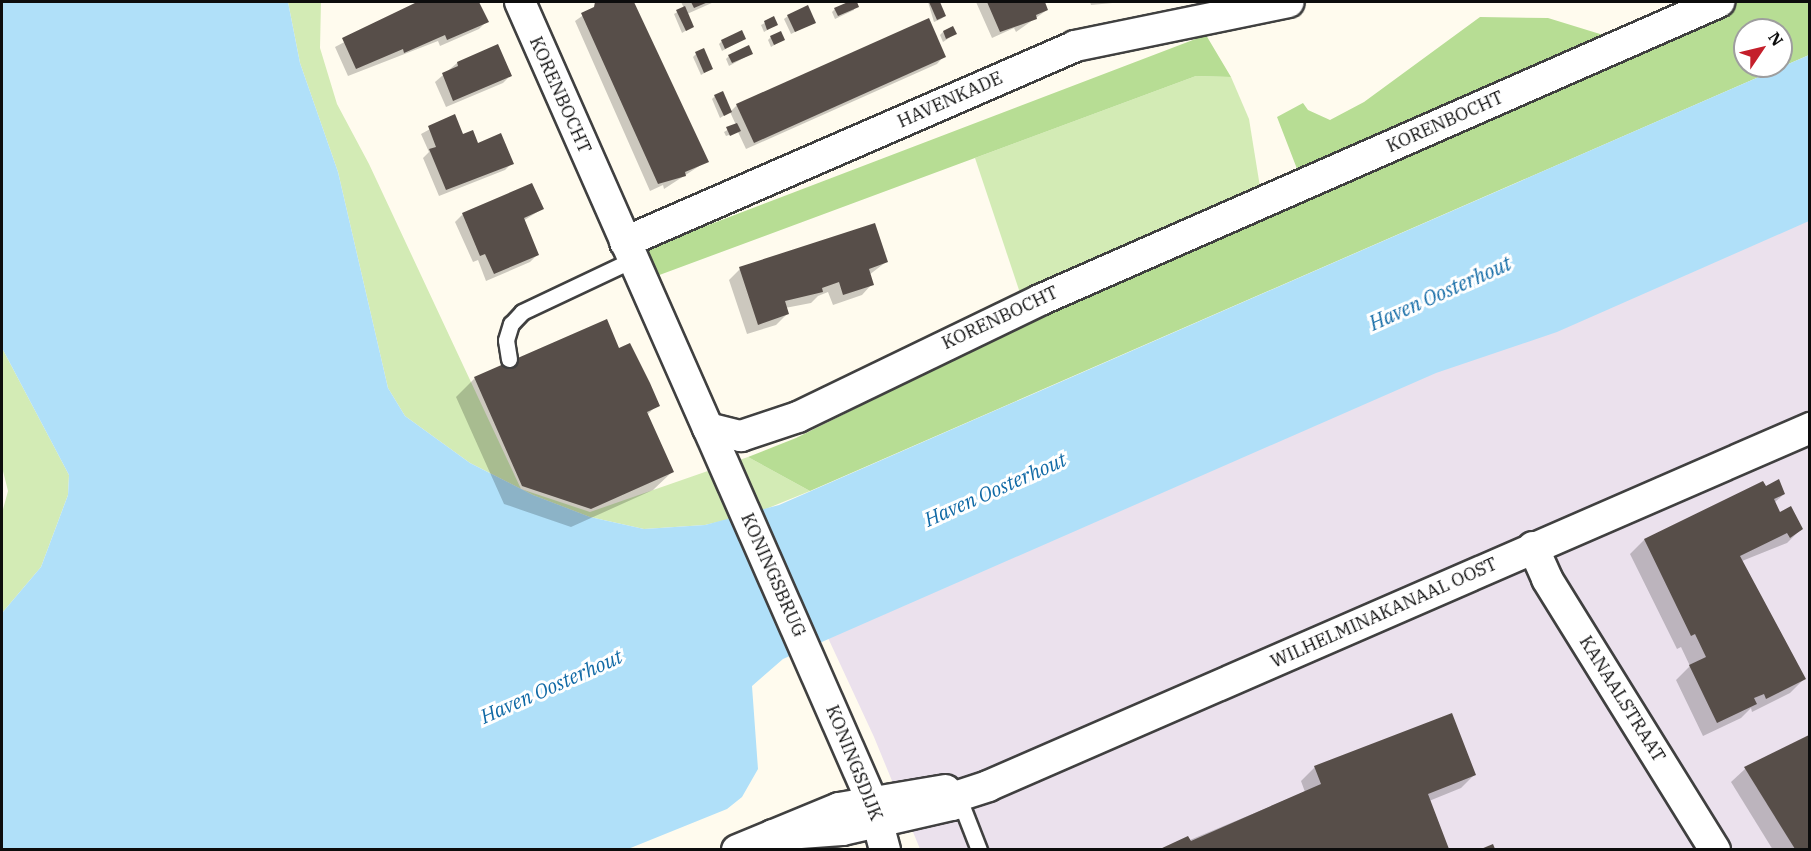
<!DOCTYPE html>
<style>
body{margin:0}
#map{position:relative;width:1811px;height:851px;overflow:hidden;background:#fffbee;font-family:"IBM Plex Serif",serif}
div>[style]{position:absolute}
.industrial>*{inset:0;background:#ebe1ed}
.green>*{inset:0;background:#d3ebb5}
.forest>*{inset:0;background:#b7dd94}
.water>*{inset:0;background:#b0e0f9}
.shadow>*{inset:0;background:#0003}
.building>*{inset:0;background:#574e49}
.roads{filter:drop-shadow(2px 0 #404040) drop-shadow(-2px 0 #404040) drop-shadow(0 2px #404040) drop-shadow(0 -2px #404040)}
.service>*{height:15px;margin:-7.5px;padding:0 7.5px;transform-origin:7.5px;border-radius:7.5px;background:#fff}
.minor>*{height:30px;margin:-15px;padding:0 15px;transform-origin:15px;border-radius:15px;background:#fff}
span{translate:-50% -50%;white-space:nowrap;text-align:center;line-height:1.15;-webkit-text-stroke:6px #fff;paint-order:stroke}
.street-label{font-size:18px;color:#0d0d0d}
.water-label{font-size:20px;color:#1069a5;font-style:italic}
.frame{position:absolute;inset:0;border:3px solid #0d0d0d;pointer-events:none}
.north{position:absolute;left:1733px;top:18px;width:60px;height:60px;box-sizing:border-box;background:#fff;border:2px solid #9e9e9e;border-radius:50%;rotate:55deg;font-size:16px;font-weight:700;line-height:24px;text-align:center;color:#0d0d0d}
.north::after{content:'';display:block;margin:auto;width:21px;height:27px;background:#c41f2b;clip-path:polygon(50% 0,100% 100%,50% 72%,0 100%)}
</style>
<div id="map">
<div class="industrial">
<div style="clip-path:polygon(1809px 140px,1809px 849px,920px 849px,874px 737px,809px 597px)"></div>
</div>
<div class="green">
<div style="clip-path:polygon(288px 2px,321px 2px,320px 48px,337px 104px,369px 164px,521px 489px,590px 512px,748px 457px,810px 491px,756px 513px,705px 525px,644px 529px,590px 517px,533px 495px,470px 463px,405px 416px,388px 388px,338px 172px,300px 63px)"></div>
<div style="clip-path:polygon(1196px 76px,1231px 77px,1249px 119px,1260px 187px,1020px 293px,975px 158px)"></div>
<div style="clip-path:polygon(2px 348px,69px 475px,68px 495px,41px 567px,2px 613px,2px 513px,8px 491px,2px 467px)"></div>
</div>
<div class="forest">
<div style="clip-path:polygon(evenodd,1697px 2px,1809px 2px,1809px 55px,810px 491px,748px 457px,796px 438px,1086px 294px,1586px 78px,1572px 55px,1299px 174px,1277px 117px,1303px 103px,1308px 110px,1330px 120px,1364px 102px,1480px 17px,1548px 18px,1613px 38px,1697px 2px,1745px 30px,1781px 30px,1781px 66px,1745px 66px,1745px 30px)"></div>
<div style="clip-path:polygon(1206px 35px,1231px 77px,1196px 76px,654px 277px,643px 250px)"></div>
</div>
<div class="water">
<div style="clip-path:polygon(2px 2px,288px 2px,300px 63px,338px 172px,388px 388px,405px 416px,470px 463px,533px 495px,590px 517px,644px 529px,705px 525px,779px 505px,1809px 55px,1809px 221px,1557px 332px,1436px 373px,783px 659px,752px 686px,758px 769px,742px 797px,727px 809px,628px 849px,2px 850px,2px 613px,41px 567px,68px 495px,69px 475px,2px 348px)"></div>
</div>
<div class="shadow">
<div style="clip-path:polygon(420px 2px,478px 2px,487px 21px,479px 29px,440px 46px,438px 41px,348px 76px,335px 47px)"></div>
<div style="clip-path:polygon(602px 2px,633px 2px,707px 161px,664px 189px,663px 185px,650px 191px,575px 21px)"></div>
<div style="clip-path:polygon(681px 2px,714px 2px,687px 14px,692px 27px,682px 33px,674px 14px,684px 8px)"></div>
<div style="clip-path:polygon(855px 2px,854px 10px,835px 19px,832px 12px,835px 9px)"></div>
<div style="clip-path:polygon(928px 2px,938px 2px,945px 16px,941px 19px,934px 22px)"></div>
<div style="clip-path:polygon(976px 2px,1043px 2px,1047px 10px,1016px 32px,1014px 28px,992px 38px)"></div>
<div style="clip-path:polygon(1090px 2px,1123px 2px,1091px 5px)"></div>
<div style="clip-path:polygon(788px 16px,814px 22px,791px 34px,784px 19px)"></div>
<div style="clip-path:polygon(774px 18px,776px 25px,764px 32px,761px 25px)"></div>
<div style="clip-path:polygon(943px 32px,955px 34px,943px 42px,940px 35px)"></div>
<div style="clip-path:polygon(771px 37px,783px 40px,771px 47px,768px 40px)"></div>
<div style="clip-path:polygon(744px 39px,722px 51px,719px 44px,722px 41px)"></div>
<div style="clip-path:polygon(696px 54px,711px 69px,701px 75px,693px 57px)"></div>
<div style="clip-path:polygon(751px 54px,729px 66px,726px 59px,729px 56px)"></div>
<div style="clip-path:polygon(944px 56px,937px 64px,746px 149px,738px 132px,726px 136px,724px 132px,736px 125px,730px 112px,720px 118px,712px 99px,715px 96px,730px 112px,737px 105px)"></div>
<div style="clip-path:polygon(457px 63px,510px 76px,503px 83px,446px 107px,435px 82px)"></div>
<div style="clip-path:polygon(454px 116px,463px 136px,512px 163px,505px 170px,439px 196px,423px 158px,429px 152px,421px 134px)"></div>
<div style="clip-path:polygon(542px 209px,523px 221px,537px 255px,530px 262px,486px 281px,478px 260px,473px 262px,455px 222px,463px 214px)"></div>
<div style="clip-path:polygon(886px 262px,869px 275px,872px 284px,862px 295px,833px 305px,828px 292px,818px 296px,811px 303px,785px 308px,787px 314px,776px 325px,747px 334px,729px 280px,740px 269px)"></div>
<div style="clip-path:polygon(618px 350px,656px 406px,647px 415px,672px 472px,653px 490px,571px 527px,504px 504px,456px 397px,475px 378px)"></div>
<div style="clip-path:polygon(1763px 483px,1766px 488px,1784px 494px,1774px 503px,1779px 514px,1801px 529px,1787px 543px,1742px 561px,1804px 679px,1790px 693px,1752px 712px,1751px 708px,1741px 718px,1703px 736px,1676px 680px,1690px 666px,1681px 647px,1677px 649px,1630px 554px,1644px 540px)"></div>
<div style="clip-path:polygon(1810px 737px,1810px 850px,1773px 850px,1731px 782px,1745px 769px)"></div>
<div style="clip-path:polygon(1315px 767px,1475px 774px,1461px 788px,1429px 801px,1447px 850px,1166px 850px,1305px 792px,1301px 781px)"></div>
</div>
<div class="building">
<div style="clip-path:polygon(417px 2px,479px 2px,489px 22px,447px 40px,445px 35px,404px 53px,403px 49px,356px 69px,342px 38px)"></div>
<div style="clip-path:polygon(595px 2px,634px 2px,709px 162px,685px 172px,686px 176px,658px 184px,581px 13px,594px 7px)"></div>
<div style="clip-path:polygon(691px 2px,708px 2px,694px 8px)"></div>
<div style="clip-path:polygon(848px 2px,857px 2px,859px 7px,838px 16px,834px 8px)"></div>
<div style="clip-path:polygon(929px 2px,940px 2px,946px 16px,937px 20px)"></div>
<div style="clip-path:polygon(987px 2px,1045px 2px,1048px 10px,1036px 15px,1037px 19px,1000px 32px)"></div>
<div style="clip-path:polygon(808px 5px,816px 23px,795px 32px,787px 15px)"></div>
<div style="clip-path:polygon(685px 6px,694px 27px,686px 31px,676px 10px)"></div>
<div style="clip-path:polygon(774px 16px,778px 25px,767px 30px,764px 21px)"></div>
<div style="clip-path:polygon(929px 18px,946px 57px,754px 143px,736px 104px)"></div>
<div style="clip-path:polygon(953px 26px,957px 34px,946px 39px,943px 31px)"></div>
<div style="clip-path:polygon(742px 30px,746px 39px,725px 49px,721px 40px)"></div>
<div style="clip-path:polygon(781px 31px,785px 40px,774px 45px,770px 36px)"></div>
<div style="clip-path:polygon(498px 44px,512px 76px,453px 101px,442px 73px,458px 66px,457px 62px)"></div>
<div style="clip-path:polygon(749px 45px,753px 54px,732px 63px,728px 55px)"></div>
<div style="clip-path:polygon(704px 48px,713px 69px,704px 73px,695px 52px)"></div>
<div style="clip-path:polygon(723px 91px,732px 112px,724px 116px,714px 95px)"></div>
<div style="clip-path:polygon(455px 114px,463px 134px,473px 130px,478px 143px,501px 133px,514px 164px,446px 190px,429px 149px,436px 147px,428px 126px)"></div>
<div style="clip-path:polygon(737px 123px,741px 131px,730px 136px,726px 127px)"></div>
<div style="clip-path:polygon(532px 183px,544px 209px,524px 218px,539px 255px,494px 274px,485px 254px,480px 256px,462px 213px)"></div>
<div style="clip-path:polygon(875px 223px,888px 262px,869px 269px,874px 285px,843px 295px,839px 282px,822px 288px,823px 292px,785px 301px,789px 314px,758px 325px,739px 267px)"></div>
<div style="clip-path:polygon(607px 319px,619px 348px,630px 343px,650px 383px,660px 406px,647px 412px,674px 472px,591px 509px,522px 486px,474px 377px)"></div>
<div style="clip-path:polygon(1779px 479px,1785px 494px,1774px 499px,1780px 512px,1791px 506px,1803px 529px,1790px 538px,1787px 533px,1740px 556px,1806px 679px,1766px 699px,1764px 694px,1754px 698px,1757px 704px,1717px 723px,1689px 665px,1706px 657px,1695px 634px,1691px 636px,1644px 539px,1763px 481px,1766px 486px)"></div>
<div style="clip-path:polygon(1452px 713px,1476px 775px,1428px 794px,1449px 849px,1160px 849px,1188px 836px,1191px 841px,1321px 784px,1314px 766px)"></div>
<div style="clip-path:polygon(1809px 735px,1809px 849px,1795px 849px,1744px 767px)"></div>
<div style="clip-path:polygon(1493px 844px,1495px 849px,1481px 849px)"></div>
</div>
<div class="roads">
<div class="service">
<div style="left:509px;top:359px;width:19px;rotate:-99deg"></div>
<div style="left:506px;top:340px;width:17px;rotate:-73deg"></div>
<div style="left:511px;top:324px;width:16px;rotate:-47deg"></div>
<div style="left:522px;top:312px;width:122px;rotate:-25.3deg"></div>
<div style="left:958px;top:796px;width:58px;rotate:68.7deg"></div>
</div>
<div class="minor">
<div style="left:520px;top:2px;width:466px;rotate:66.2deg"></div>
<div style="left:708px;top:428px;width:34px;rotate:14deg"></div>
<div style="left:741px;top:436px;width:60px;rotate:-18.4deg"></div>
<div style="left:798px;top:417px;width:269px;rotate:-25.8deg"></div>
<div style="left:1040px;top:300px;width:742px;rotate:-23.7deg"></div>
<div style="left:625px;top:242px;width:491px;rotate:-23.5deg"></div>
<div style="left:1075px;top:46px;width:218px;rotate:-11.6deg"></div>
<div style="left:708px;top:428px;width:407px;rotate:66.3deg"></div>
<div style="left:872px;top:801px;width:51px;rotate:75.1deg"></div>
<div style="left:1533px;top:547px;width:35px;rotate:66deg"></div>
<div style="left:1547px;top:579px;width:319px;rotate:58.2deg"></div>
<div style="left:773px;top:835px;width:69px;rotate:-4.1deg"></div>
<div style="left:842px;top:830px;width:113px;rotate:-12.8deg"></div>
<div style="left:952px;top:805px;width:11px;rotate:-56deg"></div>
<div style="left:958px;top:796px;width:32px;rotate:-18deg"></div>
<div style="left:988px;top:786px;width:897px;rotate:-23.53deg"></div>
<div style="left:737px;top:850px;width:110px;rotate:-22.4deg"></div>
<div style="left:839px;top:808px;width:108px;rotate:-9.6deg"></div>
</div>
</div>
<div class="street-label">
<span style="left:560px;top:95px;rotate:66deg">KORENBOCHT</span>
<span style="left:950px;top:100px;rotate:-24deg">HAVENKADE</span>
<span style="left:1445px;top:122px;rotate:-24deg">KORENBOCHT</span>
<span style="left:1000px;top:318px;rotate:-25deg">KORENBOCHT</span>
<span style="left:773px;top:575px;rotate:66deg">KONINGSBRUG</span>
<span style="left:1384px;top:613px;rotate:-24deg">WILHELMINAKANAAL OOST</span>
<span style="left:1622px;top:699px;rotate:58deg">KANAALSTRAAT</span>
<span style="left:854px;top:763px;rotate:68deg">KONINGSDIJK</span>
</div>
<div class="water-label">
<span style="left:1440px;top:293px;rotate:-24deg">Haven Oosterhout</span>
<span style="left:995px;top:489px;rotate:-24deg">Haven Oosterhout</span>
<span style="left:551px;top:686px;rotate:-24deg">Haven Oosterhout</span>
</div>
<div class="frame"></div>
<div class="north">N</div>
</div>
